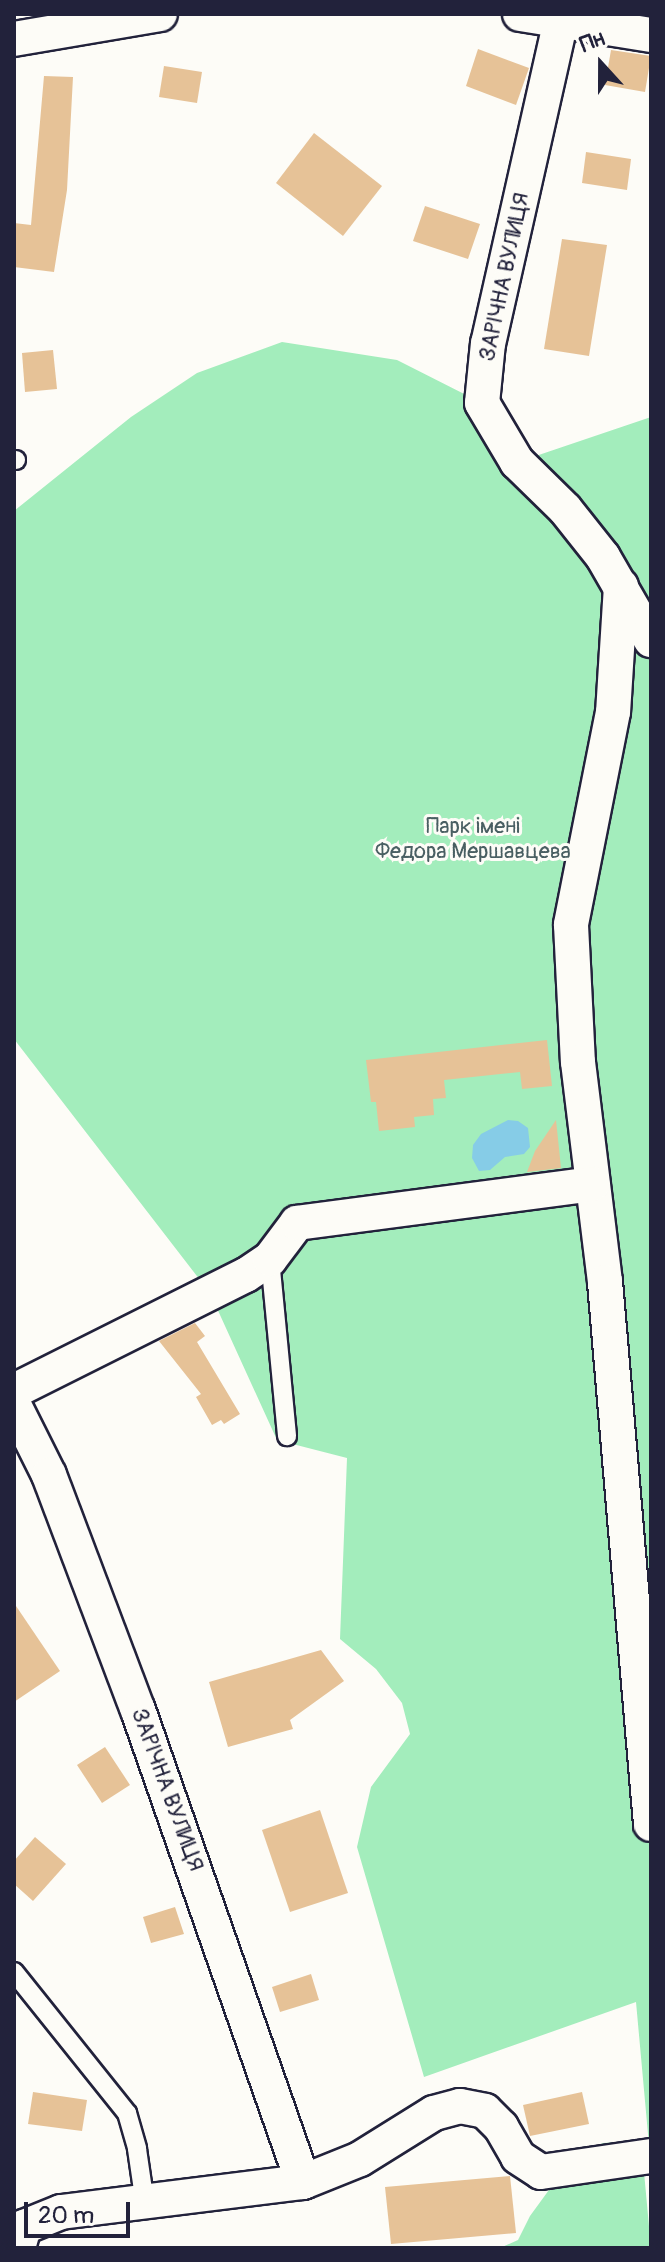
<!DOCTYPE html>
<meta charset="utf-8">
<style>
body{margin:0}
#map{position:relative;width:665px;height:2262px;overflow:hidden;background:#fdfcf7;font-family:Pangolin,sans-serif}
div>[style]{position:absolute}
.green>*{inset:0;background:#a3edbc}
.water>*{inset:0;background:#86cce7}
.building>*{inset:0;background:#e6c297}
.roads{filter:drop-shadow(2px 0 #22223b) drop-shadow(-2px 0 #22223b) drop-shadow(0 2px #22223b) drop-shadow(0 -2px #22223b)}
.lane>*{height:18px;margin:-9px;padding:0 9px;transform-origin:9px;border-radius:9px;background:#fdfcf7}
.street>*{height:34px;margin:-17px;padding:0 17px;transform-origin:17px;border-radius:17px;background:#fdfcf7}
span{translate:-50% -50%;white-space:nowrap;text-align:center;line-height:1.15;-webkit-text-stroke:6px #fdfcf7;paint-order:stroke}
.street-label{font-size:22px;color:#22223b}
.park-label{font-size:22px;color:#495f62}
.frame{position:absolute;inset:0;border:16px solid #22223b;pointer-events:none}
.north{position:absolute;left:561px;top:24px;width:80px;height:80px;-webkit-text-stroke:6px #fdfcf7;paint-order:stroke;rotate:339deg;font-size:22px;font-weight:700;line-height:32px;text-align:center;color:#22223b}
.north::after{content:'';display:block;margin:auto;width:28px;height:36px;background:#22223b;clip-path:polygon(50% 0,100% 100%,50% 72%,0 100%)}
.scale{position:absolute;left:24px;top:2202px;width:106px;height:36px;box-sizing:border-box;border:4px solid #22223b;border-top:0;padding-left:10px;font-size:24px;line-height:28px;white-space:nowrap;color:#22223b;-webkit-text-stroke:6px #fdfcf7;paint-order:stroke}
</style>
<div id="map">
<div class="green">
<div style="clip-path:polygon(282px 342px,397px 360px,482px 403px,518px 462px,651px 417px,651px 2167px,636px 2002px,424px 2077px,357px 1847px,371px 1787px,410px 1734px,402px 1703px,376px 1669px,340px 1639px,347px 1458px,277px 1440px,210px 1293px,14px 1039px,14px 511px,131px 417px,197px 373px)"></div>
<div style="clip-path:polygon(621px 2142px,644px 2172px,651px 2248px,500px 2248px,518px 2240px,530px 2216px,573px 2157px,603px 2143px)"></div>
</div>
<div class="water">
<div style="clip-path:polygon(508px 1120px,518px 1121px,528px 1128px,530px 1147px,524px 1154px,505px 1157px,490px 1170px,479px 1171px,472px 1158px,473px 1145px,481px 1134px)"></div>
</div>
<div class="building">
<div style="clip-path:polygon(478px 49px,529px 68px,516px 105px,466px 86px)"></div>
<div style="clip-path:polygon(611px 50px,651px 56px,645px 92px,605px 85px)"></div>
<div style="clip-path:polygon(164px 66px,202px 72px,197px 103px,159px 97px)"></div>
<div style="clip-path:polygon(44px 76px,73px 77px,67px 190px,54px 272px,14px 267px,14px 223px,31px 225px)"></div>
<div style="clip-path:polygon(314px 133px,382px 186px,343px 236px,276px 183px)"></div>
<div style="clip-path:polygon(586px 152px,631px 159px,627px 190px,582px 183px)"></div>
<div style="clip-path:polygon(425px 206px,480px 224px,468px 259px,413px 241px)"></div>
<div style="clip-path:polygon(562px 239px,607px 245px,589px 356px,544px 349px)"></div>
<div style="clip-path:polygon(53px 350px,57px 389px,25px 392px,22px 353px)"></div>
<div style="clip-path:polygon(547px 1040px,552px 1086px,522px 1089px,520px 1072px,444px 1080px,446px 1098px,433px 1099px,434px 1115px,414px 1117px,415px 1127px,379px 1131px,376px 1102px,371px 1102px,366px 1060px)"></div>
<div style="clip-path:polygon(556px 1120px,561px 1168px,527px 1172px,535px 1151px)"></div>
<div style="clip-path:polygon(195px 1323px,205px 1336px,197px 1342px,240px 1414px,224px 1424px,221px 1420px,212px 1425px,196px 1397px,201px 1394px,159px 1341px)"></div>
<div style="clip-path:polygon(14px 1603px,60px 1671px,14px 1702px)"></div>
<div style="clip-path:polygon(321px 1650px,344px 1681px,290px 1720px,293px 1729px,228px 1747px,209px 1682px)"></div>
<div style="clip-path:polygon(105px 1747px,130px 1785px,102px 1803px,77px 1765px)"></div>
<div style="clip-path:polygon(320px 1810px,348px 1893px,290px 1912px,262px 1830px)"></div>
<div style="clip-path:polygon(35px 1837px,66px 1864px,33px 1901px,14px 1884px,14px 1861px)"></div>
<div style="clip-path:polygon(175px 1907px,184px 1934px,151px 1943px,143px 1917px)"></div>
<div style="clip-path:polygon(311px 1974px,319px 2000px,280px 2012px,272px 1987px)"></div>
<div style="clip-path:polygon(33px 2092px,87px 2100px,82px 2131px,28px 2124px)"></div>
<div style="clip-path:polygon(582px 2092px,589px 2124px,530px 2136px,523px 2105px)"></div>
<div style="clip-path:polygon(510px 2176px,516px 2233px,391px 2244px,385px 2187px)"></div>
</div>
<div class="roads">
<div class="lane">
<div style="left:14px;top:460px;width:2px"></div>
<div style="left:270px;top:1259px;width:178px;rotate:84.5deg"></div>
<div style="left:14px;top:1972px;width:181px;rotate:51.3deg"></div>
<div style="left:127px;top:2113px;width:37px;rotate:74deg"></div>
<div style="left:137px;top:2149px;width:56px;rotate:81.7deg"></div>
</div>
<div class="street">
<div style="left:520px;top:14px;width:133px;rotate:9.1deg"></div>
<div style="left:561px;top:20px;width:331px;rotate:102.7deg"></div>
<div style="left:488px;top:343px;width:60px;rotate:95.7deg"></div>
<div style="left:482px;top:403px;width:69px;rotate:59.3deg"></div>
<div style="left:517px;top:462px;width:67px;rotate:44.4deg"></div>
<div style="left:565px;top:509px;width:61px;rotate:51.6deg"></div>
<div style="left:603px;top:557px;width:96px;rotate:60deg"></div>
<div style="left:14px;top:39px;width:148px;rotate:-9.7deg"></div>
<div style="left:621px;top:586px;width:126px;rotate:93.6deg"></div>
<div style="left:613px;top:712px;width:217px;rotate:101.2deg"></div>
<div style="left:571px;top:925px;width:137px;rotate:87.1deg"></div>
<div style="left:578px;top:1062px;width:222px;rotate:83deg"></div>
<div style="left:605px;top:1282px;width:544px;rotate:85.15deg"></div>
<div style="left:14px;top:1391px;width:259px;rotate:-26.6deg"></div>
<div style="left:246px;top:1275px;width:29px;rotate:-34deg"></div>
<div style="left:270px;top:1259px;width:45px;rotate:-53.1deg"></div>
<div style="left:297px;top:1223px;width:298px;rotate:-7.5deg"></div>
<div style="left:14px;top:1405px;width:78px;rotate:63.4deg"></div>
<div style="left:49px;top:1475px;width:251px;rotate:69.3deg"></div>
<div style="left:138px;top:1710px;width:500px;rotate:70.73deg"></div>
<div style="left:18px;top:2248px;width:22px;rotate:-74deg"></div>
<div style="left:24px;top:2227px;width:40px;rotate:-22deg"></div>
<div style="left:61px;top:2212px;width:244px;rotate:-7.1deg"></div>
<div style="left:303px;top:2182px;width:61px;rotate:-22deg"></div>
<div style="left:360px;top:2159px;width:87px;rotate:-31.9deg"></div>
<div style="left:434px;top:2113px;width:27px;rotate:-15deg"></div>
<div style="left:460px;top:2106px;width:25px;rotate:11deg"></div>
<div style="left:485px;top:2111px;width:23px;rotate:45deg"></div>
<div style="left:501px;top:2127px;width:34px;rotate:60deg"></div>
<div style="left:518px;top:2157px;width:27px;rotate:33deg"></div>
<div style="left:541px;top:2172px;width:111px;rotate:-8.3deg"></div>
</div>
</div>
<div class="street-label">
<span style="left:505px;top:277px;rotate:-78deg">ЗАРІЧНА ВУЛИЦЯ</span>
<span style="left:167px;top:1790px;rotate:70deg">ЗАРІЧНА ВУЛИЦЯ</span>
</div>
<div class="park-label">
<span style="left:473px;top:839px">Парк імені<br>Федора Мершавцева</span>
</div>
<div class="frame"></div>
<div class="north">Пн</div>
<div class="scale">20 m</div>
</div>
